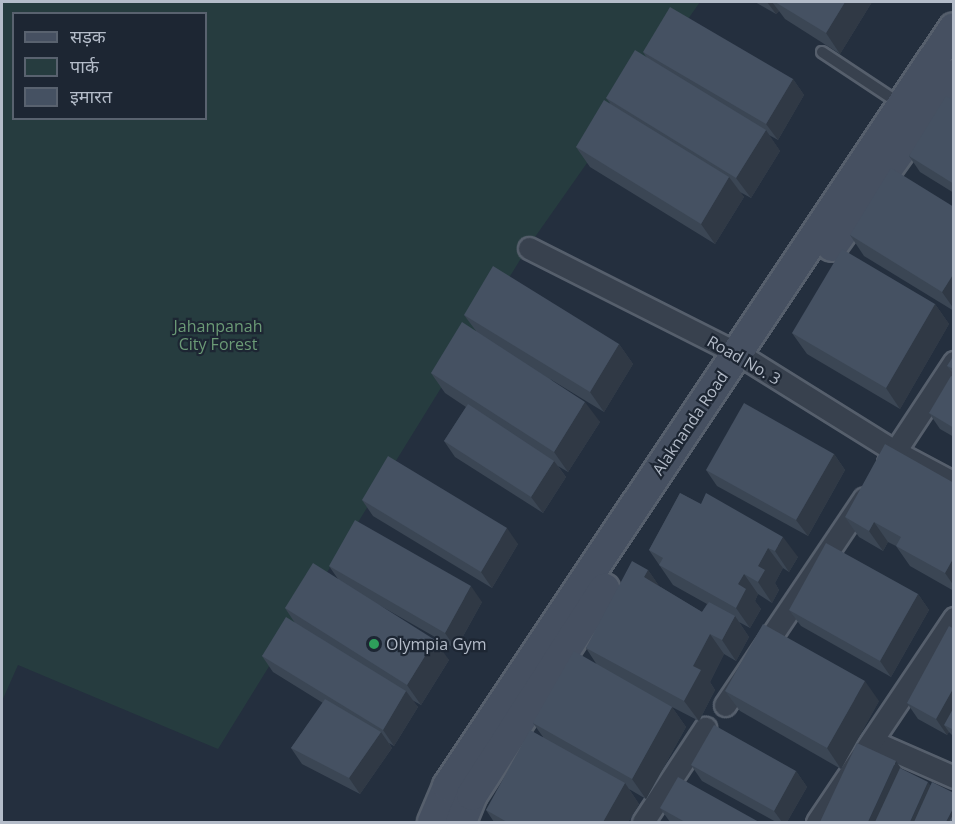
<!DOCTYPE html>
<meta charset="utf-8">
<style>
body{margin:0}
#map{position:relative;width:955px;height:824px;overflow:hidden;background:#242f3e;font-family:"Open Sans","Noto Sans Devanagari",sans-serif}
div>[style]{position:absolute}
.green>*{inset:0;background:#263c3f}
.roads{filter:drop-shadow(2px 0 #565f6c) drop-shadow(-2px 0 #565f6c) drop-shadow(0 2px #565f6c) drop-shadow(0 -2px #565f6c)}
.lane>*{height:10px;margin:-5px;padding:0 5px;transform-origin:5px;border-radius:5px;background:#38414e}
.street>*{height:21px;margin:-10.5px;padding:0 10.5px;transform-origin:10.5px;border-radius:10.5px;background:#38414e}
.secondary>*{height:30px;margin:-15px;padding:0 15px;transform-origin:15px;border-radius:15px;background:#465061}
.wall>*{inset:0;background:#3b4654}
.shaded-wall>*{inset:0;background:#303945}
.building>*{inset:0;background:#455162}
.dots>*{width:16px;height:16px;translate:-50% -50%;box-sizing:border-box;border:3px solid #1d2633;border-radius:50%}
span{translate:-50% -50%;white-space:nowrap;text-align:center;line-height:1.15;-webkit-text-stroke:4.5px #1d2633;paint-order:stroke}
.park-label{font-size:16px;color:#6b9a76}
.street-label{font-size:16px;color:#b4bcc9}
.poi-label{font-size:16px;color:#b4bcc9}
.left{translate:0 -50%;text-align:left}
.frame{position:absolute;inset:0;border:3px solid #b4bcc9;pointer-events:none}
.legend{position:absolute;left:12px;top:12px;width:195px;height:108px;box-sizing:border-box;background:#1d2633;border:2px solid #59626f;margin:0;padding:8px 10px;list-style:none;font-size:18px;color:#b4bcc9}
.legend li{display:flex;align-items:center;gap:12px;height:30px}
.legend b{width:30px;border:2px solid #59626f}
</style>
<div id="map">
<div class="green">
<div style="clip-path:polygon(evenodd,2px 2px,700px 2px,528px 247px,218px 749px,18px 665px,2px 701px,2px 2px,14px 14px,206px 14px,206px 118px,14px 118px,14px 14px)"></div>
</div>
<div class="roads">
<div class="lane">
<div style="left:822px;top:52px;width:96px;rotate:33.5deg"></div>
</div>
<div class="street">
<div style="left:529px;top:248px;width:233px;rotate:26.8deg"></div>
<div style="left:737px;top:353px;width:187px;rotate:31.9deg"></div>
<div style="left:896px;top:452px;width:66px;rotate:28.1deg"></div>
<div style="left:888px;top:462px;width:120px;rotate:-56.6deg"></div>
<div style="left:725px;top:705px;width:249px;rotate:-56.1deg"></div>
<div style="left:872px;top:741px;width:90px;rotate:23.7deg"></div>
<div style="left:643px;top:822px;width:113px;rotate:-56.6deg"></div>
<div style="left:817px;top:822px;width:246px;rotate:-56.1deg"></div>
</div>
<div class="secondary">
<div style="left:832px;top:246px;width:210px;rotate:-54.5deg"></div>
<div style="left:433px;top:822px;width:39px;rotate:-67deg"></div>
<div style="left:448px;top:786px;width:911px;rotate:-56.28deg"></div>
<div style="left:461px;top:822px;width:29px;rotate:-68deg"></div>
<div style="left:472px;top:795px;width:245px;rotate:-57.3deg"></div>
</div>
</div>
<div class="wall">
<div style="clip-path:polygon(755px 2px,872px 2px,840px 54px,785px 19px,779px 11px,776px 14px)"></div>
<div style="clip-path:polygon(643px 52px,793px 79px,804px 95px,778px 140px,769px 135px,780px 151px,751px 198px,740px 192px,744px 197px,715px 244px,590px 167px,576px 147px,610px 103px,606px 98px,647px 58px)"></div>
<div style="clip-path:polygon(954px 101px,954px 193px,920px 172px,909px 156px)"></div>
<div style="clip-path:polygon(954px 207px,954px 311px,864px 256px,850px 235px)"></div>
<div style="clip-path:polygon(935px 304px,949px 324px,900px 409px,807px 354px,792px 333px)"></div>
<div style="clip-path:polygon(464px 315px,619px 344px,633px 364px,604px 412px,550px 379px,600px 422px,568px 472px,558px 466px,566px 477px,543px 513px,455px 457px,444px 441px,466px 407px,445px 393px,431px 373px,476px 331px)"></div>
<div style="clip-path:polygon(954px 355px,954px 375px,947px 366px)"></div>
<div style="clip-path:polygon(954px 377px,954px 437px,940px 429px,929px 413px)"></div>
<div style="clip-path:polygon(834px 454px,845px 470px,808px 536px,717px 486px,706px 470px)"></div>
<div style="clip-path:polygon(954px 483px,954px 591px,910px 566px,896px 546px,888px 542px,883px 551px,859px 537px,845px 517px)"></div>
<div style="clip-path:polygon(680px 493px,798px 557px,789px 572px,783px 568px,775px 583px,779px 590px,772px 603px,758px 594px,755px 601px,761px 609px,750px 628px,739px 622px,749px 637px,736px 661px,724px 654px,710px 682px,715px 690px,699px 721px,672px 707px,686px 727px,646px 799px,629px 789px,639px 804px,628px 822px,494px 822px,486px 810px,543px 737px,533px 723px,597px 665px,586px 648px,648px 570px,659px 586px,702px 612px,707px 604px,673px 585px,649px 550px)"></div>
<div style="clip-path:polygon(362px 500px,518px 544px,492px 588px,373px 516px)"></div>
<div style="clip-path:polygon(329px 566px,482px 602px,456px 649px,379px 605px,449px 660px,421px 705px,412px 700px,418px 707px,394px 746px,389px 743px,392px 748px,360px 794px,302px 764px,291px 748px,323px 703px,273px 672px,262px 656px,295px 623px,285px 608px,338px 579px)"></div>
<div style="clip-path:polygon(918px 594px,929px 610px,891px 677px,801px 626px,789px 610px)"></div>
<div style="clip-path:polygon(954px 629px,954px 737px,949px 732px,947px 735px,918px 719px,907px 703px)"></div>
<div style="clip-path:polygon(725px 691px,879px 701px,841px 769px,740px 711px)"></div>
<div style="clip-path:polygon(691px 765px,796px 771px,807px 787px,787px 822px,776px 822px,702px 781px)"></div>
<div style="clip-path:polygon(660px 808px,759px 822px,670px 822px)"></div>
</div>
<div class="shaded-wall">
<div style="clip-path:polygon(767px 2px,772px 2px,779px 11px,776px 14px)"></div>
<div style="clip-path:polygon(845px 2px,872px 2px,840px 54px,826px 33px)"></div>
<div style="clip-path:polygon(793px 79px,804px 95px,778px 140px,766px 124px)"></div>
<div style="clip-path:polygon(766px 130px,780px 151px,751px 198px,736px 178px)"></div>
<div style="clip-path:polygon(729px 177px,744px 197px,715px 244px,701px 224px)"></div>
<div style="clip-path:polygon(954px 273px,954px 309px,942px 292px)"></div>
<div style="clip-path:polygon(935px 304px,949px 324px,900px 409px,886px 388px)"></div>
<div style="clip-path:polygon(619px 344px,633px 364px,604px 412px,590px 392px)"></div>
<div style="clip-path:polygon(585px 402px,600px 422px,568px 472px,554px 452px)"></div>
<div style="clip-path:polygon(834px 454px,845px 470px,808px 536px,796px 520px)"></div>
<div style="clip-path:polygon(554px 461px,566px 477px,543px 513px,531px 497px)"></div>
<div style="clip-path:polygon(874px 522px,888px 542px,883px 551px,869px 531px)"></div>
<div style="clip-path:polygon(507px 528px,518px 544px,492px 588px,481px 572px)"></div>
<div style="clip-path:polygon(783px 537px,798px 557px,789px 572px,775px 551px)"></div>
<div style="clip-path:polygon(768px 548px,783px 568px,775px 583px,779px 590px,772px 603px,758px 582px,758px 566px)"></div>
<div style="clip-path:polygon(954px 557px,954px 586px,945px 573px)"></div>
<div style="clip-path:polygon(648px 570px,662px 590px,644px 577px)"></div>
<div style="clip-path:polygon(744px 574px,758px 594px,755px 601px,761px 609px,750px 628px,736px 608px,738px 584px)"></div>
<div style="clip-path:polygon(471px 586px,482px 602px,456px 649px,445px 633px)"></div>
<div style="clip-path:polygon(918px 594px,929px 610px,891px 677px,880px 661px)"></div>
<div style="clip-path:polygon(735px 616px,749px 637px,736px 661px,722px 640px)"></div>
<div style="clip-path:polygon(710px 634px,724px 654px,710px 682px,715px 690px,699px 721px,684px 701px,693px 666px)"></div>
<div style="clip-path:polygon(435px 640px,449px 660px,421px 705px,407px 685px)"></div>
<div style="clip-path:polygon(865px 681px,879px 701px,841px 769px,827px 748px)"></div>
<div style="clip-path:polygon(954px 687px,954px 724px,944px 725px,949px 732px,947px 735px,936px 719px)"></div>
<div style="clip-path:polygon(406px 691px,418px 707px,394px 746px,383px 730px)"></div>
<div style="clip-path:polygon(672px 707px,686px 727px,646px 799px,632px 779px)"></div>
<div style="clip-path:polygon(381px 732px,392px 748px,360px 794px,349px 778px)"></div>
<div style="clip-path:polygon(896px 761px,907px 777px,886px 822px,868px 822px)"></div>
<div style="clip-path:polygon(796px 771px,807px 787px,787px 822px,782px 822px,774px 811px)"></div>
<div style="clip-path:polygon(928px 782px,936px 793px,922px 822px,910px 822px)"></div>
<div style="clip-path:polygon(625px 783px,639px 804px,628px 822px,603px 822px)"></div>
<div style="clip-path:polygon(954px 807px,954px 822px,946px 822px)"></div>
</div>
<div class="building">
<div style="clip-path:polygon(775px 2px,845px 2px,826px 33px)"></div>
<div style="clip-path:polygon(670px 7px,793px 79px,766px 124px,643px 52px)"></div>
<div style="clip-path:polygon(635px 50px,766px 130px,736px 178px,606px 98px)"></div>
<div style="clip-path:polygon(946px 96px,954px 101px,954px 184px,909px 156px)"></div>
<div style="clip-path:polygon(604px 100px,729px 177px,701px 224px,576px 147px)"></div>
<div style="clip-path:polygon(891px 168px,954px 207px,954px 273px,942px 292px,850px 235px)"></div>
<div style="clip-path:polygon(842px 249px,935px 304px,886px 388px,792px 333px)"></div>
<div style="clip-path:polygon(493px 266px,619px 344px,590px 392px,464px 315px)"></div>
<div style="clip-path:polygon(462px 322px,585px 402px,554px 452px,431px 373px)"></div>
<div style="clip-path:polygon(954px 355px,954px 369px,947px 366px)"></div>
<div style="clip-path:polygon(951px 376px,954px 377px,954px 428px,929px 413px)"></div>
<div style="clip-path:polygon(744px 403px,834px 454px,796px 520px,706px 470px)"></div>
<div style="clip-path:polygon(468px 404px,554px 461px,531px 497px,444px 441px)"></div>
<div style="clip-path:polygon(885px 444px,954px 483px,954px 557px,945px 573px,896px 546px,901px 537px,874px 522px,869px 531px,845px 517px)"></div>
<div style="clip-path:polygon(388px 456px,507px 528px,481px 572px,362px 500px)"></div>
<div style="clip-path:polygon(680px 493px,701px 504px,706px 493px,783px 537px,775px 551px,768px 548px,758px 566px,765px 570px,758px 582px,744px 574px,738px 584px,746px 589px,736px 608px,659px 565px,663px 558px,649px 550px)"></div>
<div style="clip-path:polygon(355px 520px,471px 586px,445px 633px,329px 566px)"></div>
<div style="clip-path:polygon(826px 543px,918px 594px,880px 661px,789px 610px)"></div>
<div style="clip-path:polygon(632px 561px,648px 570px,644px 577px,702px 612px,709px 602px,735px 616px,722px 640px,710px 634px,693px 666px,701px 670px,684px 701px,586px 648px)"></div>
<div style="clip-path:polygon(313px 563px,435px 640px,407px 685px,285px 608px)"></div>
<div style="clip-path:polygon(286px 617px,406px 691px,383px 730px,262px 656px)"></div>
<div style="clip-path:polygon(763px 624px,865px 681px,827px 748px,725px 691px)"></div>
<div style="clip-path:polygon(949px 626px,954px 629px,954px 687px,936px 719px,907px 703px)"></div>
<div style="clip-path:polygon(574px 651px,672px 707px,632px 779px,533px 723px)"></div>
<div style="clip-path:polygon(325px 699px,381px 732px,349px 778px,291px 748px)"></div>
<div style="clip-path:polygon(954px 707px,954px 730px,944px 725px)"></div>
<div style="clip-path:polygon(714px 725px,796px 771px,774px 811px,691px 765px)"></div>
<div style="clip-path:polygon(530px 730px,625px 783px,603px 822px,507px 822px,486px 810px)"></div>
<div style="clip-path:polygon(857px 743px,896px 761px,868px 822px,820px 822px)"></div>
<div style="clip-path:polygon(900px 768px,928px 782px,910px 822px,875px 822px)"></div>
<div style="clip-path:polygon(678px 777px,759px 822px,685px 822px,660px 808px)"></div>
<div style="clip-path:polygon(932px 782px,954px 793px,954px 807px,946px 822px,914px 822px)"></div>
<div style="clip-path:polygon(954px 813px,954px 822px,949px 822px)"></div>
</div>
<div class="dots">
<div style="left:374px;top:644px;background:#2e9e5b"></div>
</div>
<div class="park-label">
<span style="left:218px;top:335px">Jahanpanah<br>City Forest</span>
</div>
<div class="street-label">
<span style="left:744px;top:360px;rotate:30deg">Road No. 3</span>
<span style="left:690px;top:423px;rotate:-56deg">Alaknanda Road</span>
</div>
<div class="poi-label">
<span class="left" style="left:386px;top:644px">Olympia Gym</span>
</div>
<div class="frame"></div>
<ul class="legend">
<li><b style="height:8px;background:#465061"></b>सड़क</li>
<li><b style="height:16px;background:#263c3f"></b>पार्क</li>
<li><b style="height:16px;background:#455162"></b>इमारत</li>
</ul>
</div>
